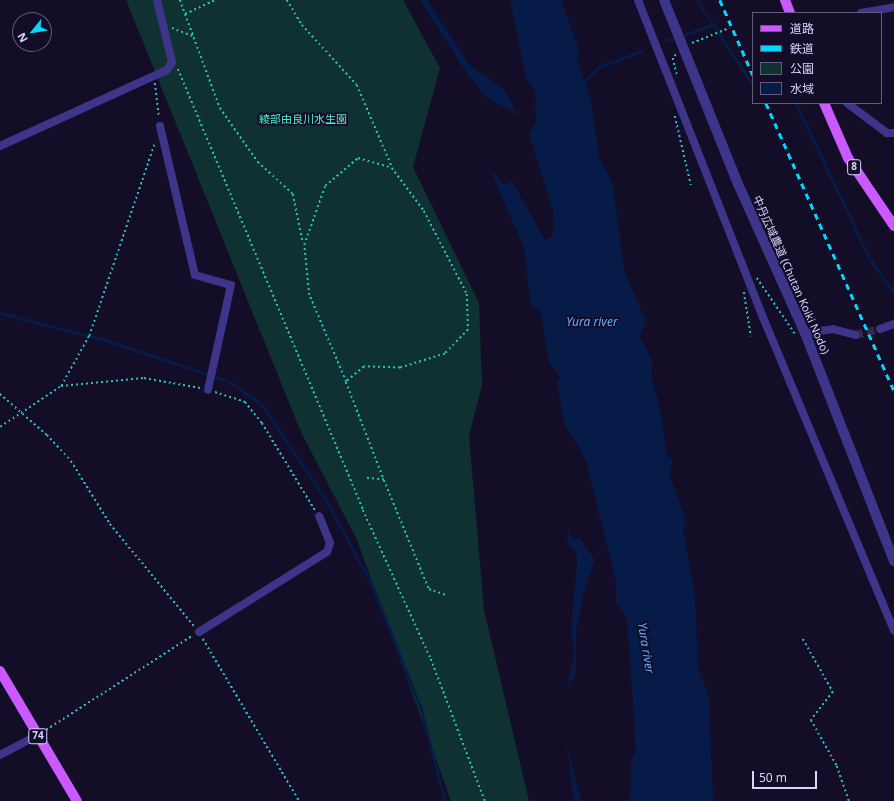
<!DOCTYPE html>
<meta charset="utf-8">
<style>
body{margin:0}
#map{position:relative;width:894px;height:801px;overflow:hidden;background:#130d27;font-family:"Noto Sans","Noto Sans JP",sans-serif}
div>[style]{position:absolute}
.green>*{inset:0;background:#103131}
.water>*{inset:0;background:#061b47}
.stream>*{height:2.5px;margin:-1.25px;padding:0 1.25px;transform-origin:1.25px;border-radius:1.25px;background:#061b47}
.minor-tunnel>*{height:8px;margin-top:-4px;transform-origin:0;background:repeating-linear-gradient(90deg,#312b47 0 8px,transparent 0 12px)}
.path>*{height:1.5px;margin-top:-0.75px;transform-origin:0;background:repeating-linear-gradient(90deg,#27c0be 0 2px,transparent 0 5px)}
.minor>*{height:8px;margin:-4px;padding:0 4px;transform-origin:4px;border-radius:4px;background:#3d3589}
.tertiary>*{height:10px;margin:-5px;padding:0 5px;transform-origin:5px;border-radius:5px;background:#3d3589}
.primary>*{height:10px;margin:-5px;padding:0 5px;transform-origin:5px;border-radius:5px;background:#ca5aff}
.rail>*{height:2.5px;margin-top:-1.25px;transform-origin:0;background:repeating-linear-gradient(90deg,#00d8fe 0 6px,transparent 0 11px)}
span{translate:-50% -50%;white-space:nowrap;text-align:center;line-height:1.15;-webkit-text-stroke:3.5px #130d27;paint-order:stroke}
.shield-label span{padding:1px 3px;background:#130d27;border:1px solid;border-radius:3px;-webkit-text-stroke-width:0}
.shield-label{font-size:10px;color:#dad3ff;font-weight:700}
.park-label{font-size:11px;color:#56e8cb}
.street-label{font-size:11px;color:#dad3ff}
.water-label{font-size:12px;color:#61aeff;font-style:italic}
.legend{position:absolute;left:752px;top:12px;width:130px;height:92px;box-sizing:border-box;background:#130d27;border:1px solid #635c7d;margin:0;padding:5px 7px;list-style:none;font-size:12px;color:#dad3ff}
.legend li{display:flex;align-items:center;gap:8px;height:20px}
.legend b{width:20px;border:1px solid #635c7d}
.north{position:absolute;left:12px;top:12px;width:40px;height:40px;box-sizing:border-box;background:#130d27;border:1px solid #635c7d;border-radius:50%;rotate:240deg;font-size:11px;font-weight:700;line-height:16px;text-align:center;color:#dad3ff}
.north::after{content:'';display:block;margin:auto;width:14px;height:18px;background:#00d8fe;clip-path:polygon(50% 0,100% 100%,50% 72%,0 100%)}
.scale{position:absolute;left:752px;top:771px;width:65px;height:18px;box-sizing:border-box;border:2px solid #dad3ff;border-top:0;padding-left:5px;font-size:12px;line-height:14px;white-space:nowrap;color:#dad3ff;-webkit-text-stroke:3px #130d27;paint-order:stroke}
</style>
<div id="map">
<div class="green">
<div style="clip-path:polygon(126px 0,403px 0,440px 68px,413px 167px,479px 303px,482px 385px,469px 436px,484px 610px,529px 801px,451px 801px,357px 540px,301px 432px)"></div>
</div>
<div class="water">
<div style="clip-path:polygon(420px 0,427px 0,469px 64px,505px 90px,517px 114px,486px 97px,468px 75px)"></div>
<div style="clip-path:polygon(510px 0,561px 0,579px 50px,577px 59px,591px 100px,599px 156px,613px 185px,624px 270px,646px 321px,640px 336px,652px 360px,651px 379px,658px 399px,667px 456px,673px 459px,669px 473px,686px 520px,683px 530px,695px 595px,698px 669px,709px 697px,713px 801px,630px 801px,631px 761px,636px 751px,627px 617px,616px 602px,616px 581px,586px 460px,564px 423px,557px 383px,560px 377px,549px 363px,541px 312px,531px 305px,524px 248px,490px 169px,505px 185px,512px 181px,545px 240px,553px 236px,553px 211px,529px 135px,536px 122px,535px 90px,526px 78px)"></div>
<div style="clip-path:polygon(569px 526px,572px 540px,579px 537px,595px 560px,585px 587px,576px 631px,576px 674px,567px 691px,574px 653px,571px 633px,577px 560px,576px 552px,567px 543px)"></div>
<div style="clip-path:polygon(566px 741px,581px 801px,574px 801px)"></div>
</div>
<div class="stream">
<div style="left:697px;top:0;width:102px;rotate:56.6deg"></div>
<div style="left:681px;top:36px;width:33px;rotate:-20deg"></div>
<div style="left:666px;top:40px;width:10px;rotate:-11deg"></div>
<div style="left:583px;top:83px;width:23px;rotate:-45deg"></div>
<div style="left:599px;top:67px;width:45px;rotate:-20.9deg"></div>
<div style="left:796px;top:103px;width:170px;rotate:64.6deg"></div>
<div style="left:869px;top:257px;width:44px;rotate:55.2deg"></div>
<div style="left:0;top:313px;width:108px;rotate:14.4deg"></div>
<div style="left:105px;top:340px;width:130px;rotate:18.4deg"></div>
<div style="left:228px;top:381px;width:41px;rotate:34.1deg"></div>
<div style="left:262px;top:404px;width:113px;rotate:56.2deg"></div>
<div style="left:325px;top:498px;width:96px;rotate:61.3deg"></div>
<div style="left:371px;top:582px;width:136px;rotate:68.4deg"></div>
<div style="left:421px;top:708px;width:96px;rotate:75.5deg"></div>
</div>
<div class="minor-tunnel">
<div style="left:855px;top:335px;width:26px;rotate:-13deg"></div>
</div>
<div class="path">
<div style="left:180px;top:0;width:115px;rotate:69.7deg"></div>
<div style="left:220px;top:108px;width:66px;rotate:54.9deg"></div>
<div style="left:258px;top:162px;width:47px;rotate:42.4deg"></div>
<div style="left:293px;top:194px;width:50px;rotate:78.5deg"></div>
<div style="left:287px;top:0;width:29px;rotate:59deg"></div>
<div style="left:302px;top:25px;width:81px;rotate:47.5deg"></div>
<div style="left:357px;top:85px;width:89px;rotate:66.9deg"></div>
<div style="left:185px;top:14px;width:33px;rotate:-25deg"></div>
<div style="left:172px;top:28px;width:22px;rotate:21deg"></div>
<div style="left:692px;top:43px;width:40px;rotate:-22deg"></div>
<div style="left:676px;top:55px;width:4px;rotate:135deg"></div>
<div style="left:673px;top:58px;width:17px;rotate:77deg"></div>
<div style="left:178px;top:69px;width:478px;rotate:67.2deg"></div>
<div style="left:363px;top:510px;width:164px;rotate:65.5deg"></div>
<div style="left:431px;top:659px;width:152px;rotate:69.2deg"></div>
<div style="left:155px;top:83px;width:34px;rotate:83deg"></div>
<div style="left:675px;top:116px;width:71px;rotate:76.9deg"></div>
<div style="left:757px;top:278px;width:68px;rotate:55.8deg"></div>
<div style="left:744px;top:292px;width:45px;rotate:81deg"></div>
<div style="left:346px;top:382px;width:95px;rotate:-113deg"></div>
<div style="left:309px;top:295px;width:50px;rotate:-95.7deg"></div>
<div style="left:304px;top:245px;width:63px;rotate:-70.4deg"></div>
<div style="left:325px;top:186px;width:43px;rotate:-40.3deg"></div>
<div style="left:358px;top:158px;width:35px;rotate:16deg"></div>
<div style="left:392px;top:168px;width:54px;rotate:53.3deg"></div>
<div style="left:424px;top:211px;width:93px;rotate:62.6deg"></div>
<div style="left:467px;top:294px;width:36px;rotate:88deg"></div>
<div style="left:468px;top:330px;width:33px;rotate:134deg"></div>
<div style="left:445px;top:354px;width:47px;rotate:162.7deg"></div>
<div style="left:400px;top:368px;width:36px;rotate:-178deg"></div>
<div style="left:364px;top:367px;width:23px;rotate:140deg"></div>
<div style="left:346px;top:382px;width:105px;rotate:68.8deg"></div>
<div style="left:384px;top:480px;width:20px;rotate:-174deg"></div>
<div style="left:61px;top:386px;width:83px;rotate:-5.5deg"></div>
<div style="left:144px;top:378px;width:57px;rotate:10.1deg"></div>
<div style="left:215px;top:392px;width:32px;rotate:18deg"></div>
<div style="left:245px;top:402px;width:27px;rotate:51deg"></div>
<div style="left:262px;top:423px;width:102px;rotate:58.7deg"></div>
<div style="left:0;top:394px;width:62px;rotate:41.1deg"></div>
<div style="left:47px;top:435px;width:35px;rotate:47deg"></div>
<div style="left:71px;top:461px;width:74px;rotate:58.2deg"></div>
<div style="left:110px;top:524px;width:132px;rotate:50.5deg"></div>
<div style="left:0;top:427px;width:73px;rotate:-33.9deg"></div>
<div style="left:61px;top:386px;width:57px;rotate:-60.8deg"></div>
<div style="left:89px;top:336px;width:205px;rotate:-71.2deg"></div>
<div style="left:384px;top:480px;width:118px;rotate:67.6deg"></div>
<div style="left:429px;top:589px;width:18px;rotate:19deg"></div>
<div style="left:203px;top:639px;width:188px;rotate:59.3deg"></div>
<div style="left:803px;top:639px;width:61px;rotate:60.5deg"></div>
<div style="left:833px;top:692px;width:36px;rotate:128deg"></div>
<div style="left:811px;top:720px;width:53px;rotate:60.5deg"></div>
<div style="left:837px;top:766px;width:37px;rotate:71deg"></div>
<div style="left:46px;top:730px;width:174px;rotate:-32.8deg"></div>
</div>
<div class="minor">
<div style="left:638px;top:0;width:339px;rotate:68.5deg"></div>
<div style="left:762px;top:315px;width:342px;rotate:67.3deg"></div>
<div style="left:861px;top:13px;width:34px;rotate:-10deg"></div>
<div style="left:847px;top:103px;width:50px;rotate:36.9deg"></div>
<div style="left:887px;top:133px;width:7px"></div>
<div style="left:160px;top:126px;width:153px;rotate:76.8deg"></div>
<div style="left:195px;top:275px;width:37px;rotate:16deg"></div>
<div style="left:231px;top:285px;width:107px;rotate:102.4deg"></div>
<div style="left:0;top:146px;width:183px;rotate:-24.5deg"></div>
<div style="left:167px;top:70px;width:9px;rotate:-58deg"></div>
<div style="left:172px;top:62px;width:64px;rotate:-103.6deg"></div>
<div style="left:880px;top:329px;width:15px;rotate:-20deg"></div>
<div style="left:805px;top:333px;width:28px;rotate:-8deg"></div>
<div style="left:833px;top:329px;width:23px;rotate:15deg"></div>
<div style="left:199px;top:632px;width:151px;rotate:-32deg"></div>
<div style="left:327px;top:552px;width:9px;rotate:-72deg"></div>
<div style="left:330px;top:543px;width:29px;rotate:-112deg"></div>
<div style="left:0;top:755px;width:43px;rotate:-27.8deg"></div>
</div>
<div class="tertiary">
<div style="left:664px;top:0;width:198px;rotate:68.1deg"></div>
<div style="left:738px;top:184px;width:163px;rotate:65.8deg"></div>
<div style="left:805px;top:333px;width:245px;rotate:68.7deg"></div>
</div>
<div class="primary">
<div style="left:785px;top:0;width:14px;rotate:69deg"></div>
<div style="left:824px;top:103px;width:60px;rotate:66.4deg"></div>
<div style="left:848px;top:158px;width:82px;rotate:55.9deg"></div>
<div style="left:0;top:671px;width:151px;rotate:59.4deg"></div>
</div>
<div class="rail">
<div style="left:720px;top:0;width:82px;rotate:66.3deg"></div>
<div style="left:766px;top:103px;width:314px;rotate:66deg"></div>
</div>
<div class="shield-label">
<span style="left:854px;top:167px">8</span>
<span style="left:38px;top:736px">74</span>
</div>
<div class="park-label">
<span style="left:303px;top:119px">綾部由良川水生園</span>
</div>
<div class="street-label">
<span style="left:791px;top:275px;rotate:66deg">中丹広域農道 (Chutan Koiki Nodo)</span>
</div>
<div class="water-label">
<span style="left:592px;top:322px">Yura river</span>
<span style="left:646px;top:648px;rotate:81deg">Yura river</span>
</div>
<ul class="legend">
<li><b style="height:5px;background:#ca5aff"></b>道路</li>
<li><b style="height:5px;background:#00d8fe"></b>鉄道</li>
<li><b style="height:11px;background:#103131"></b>公園</li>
<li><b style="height:11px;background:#061b47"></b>水域</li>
</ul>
<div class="north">N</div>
<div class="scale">50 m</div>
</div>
